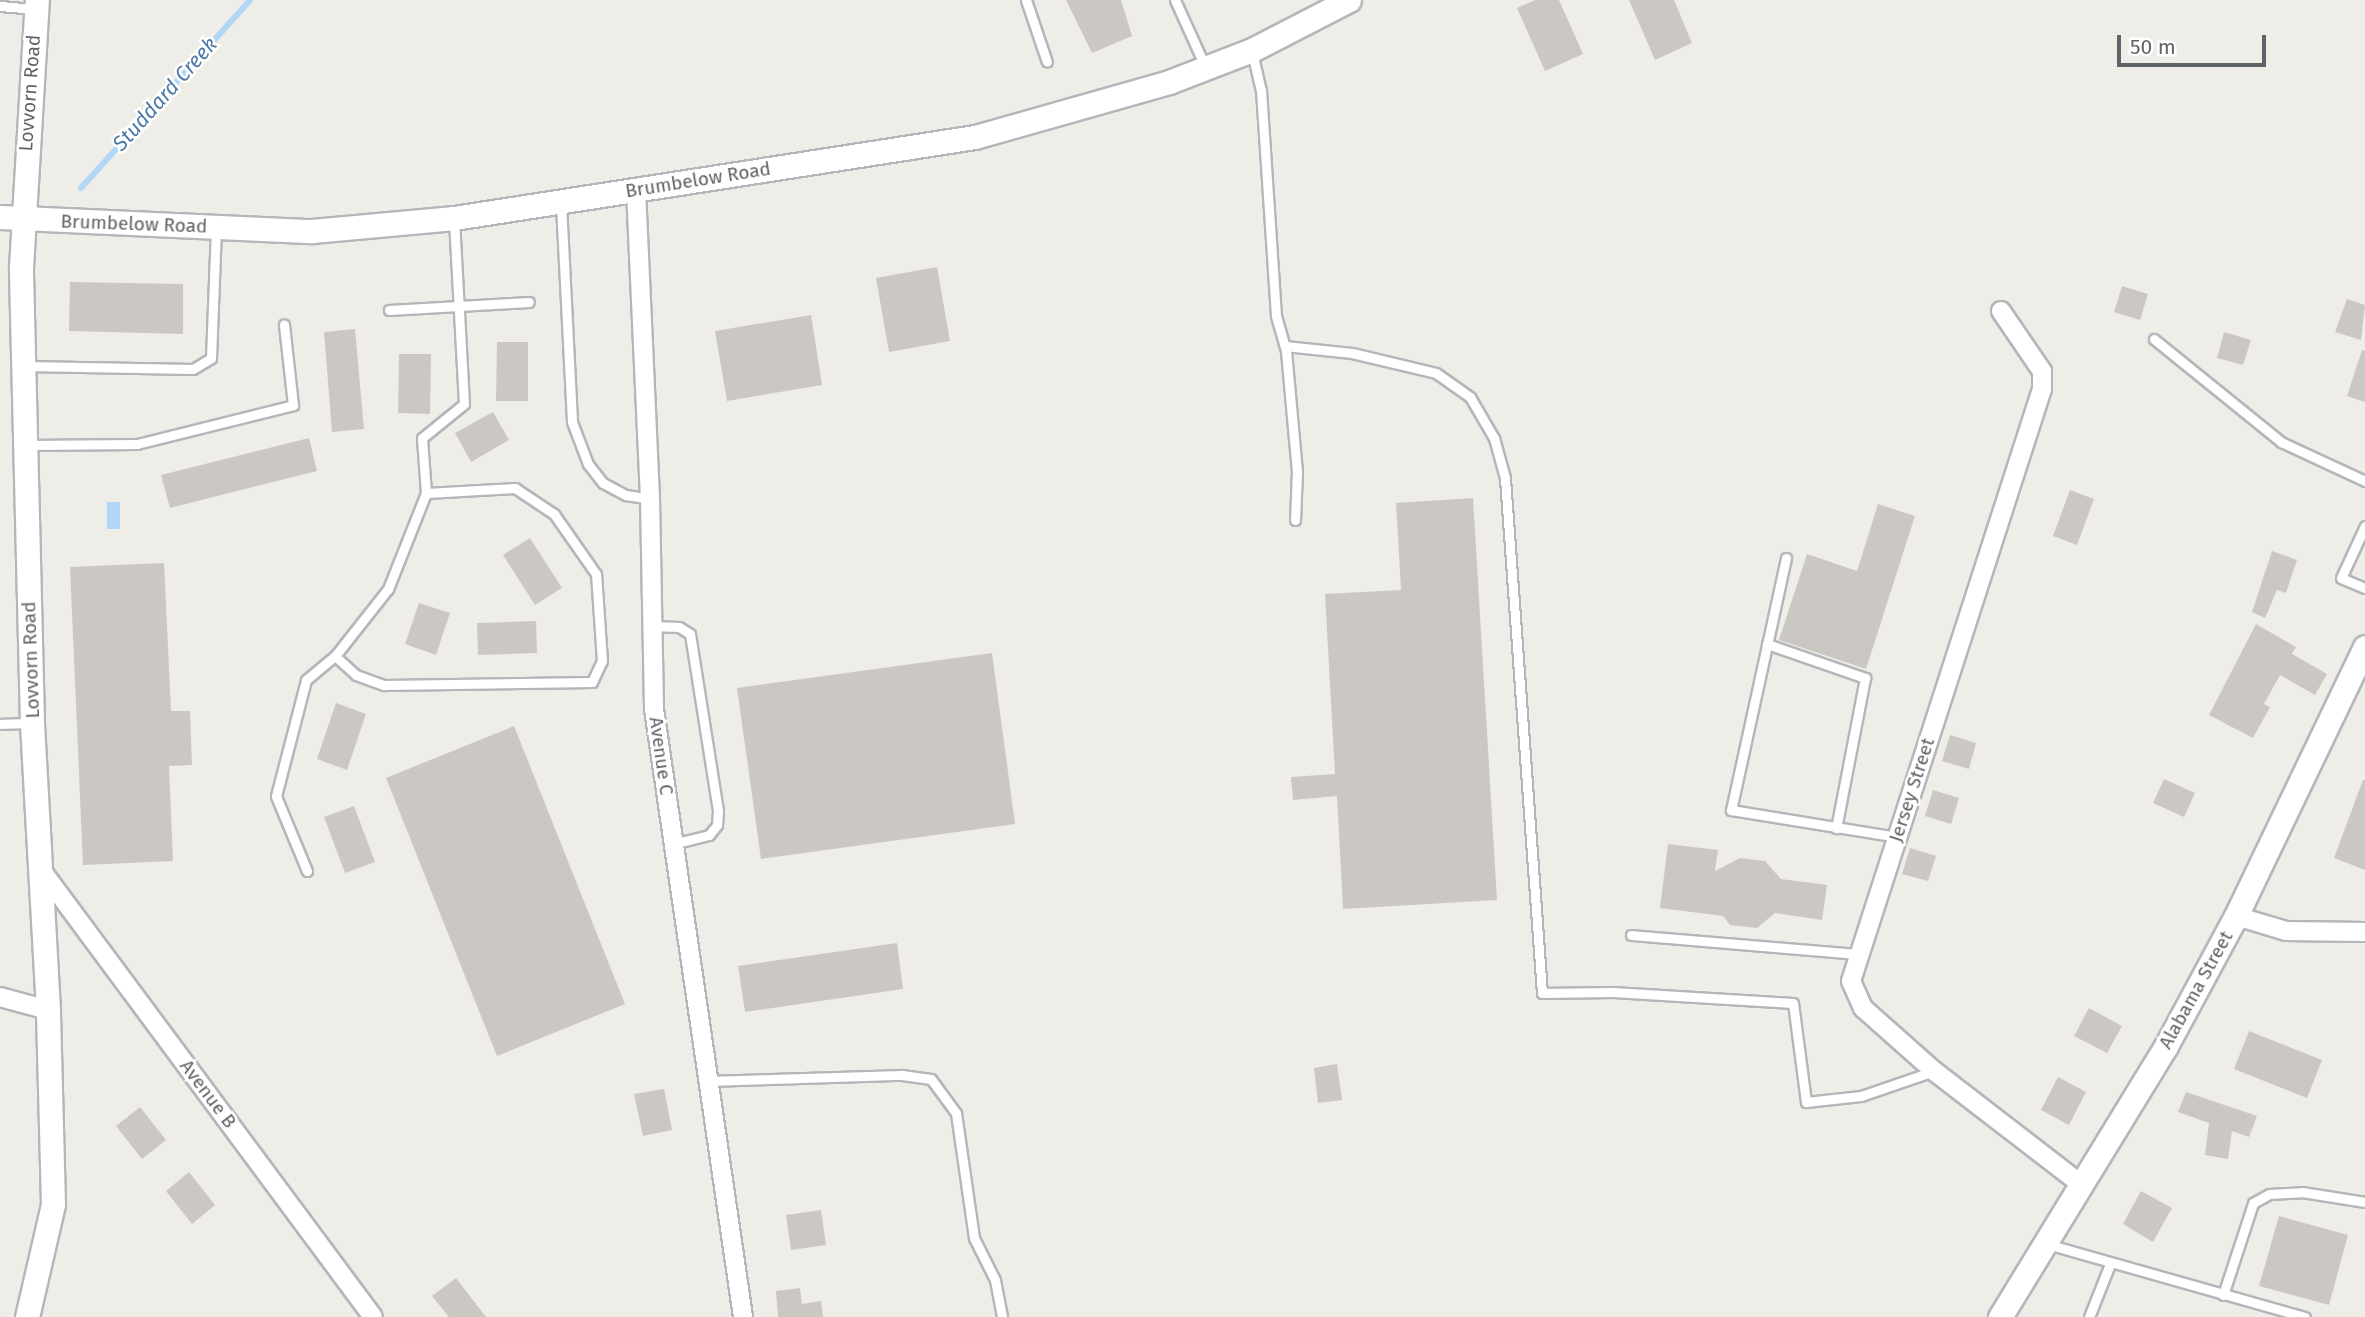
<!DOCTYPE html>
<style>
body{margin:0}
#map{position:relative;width:2365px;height:1317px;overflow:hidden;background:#efede7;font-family:"Fira Sans",sans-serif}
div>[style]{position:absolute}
.water>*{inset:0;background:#b0d8f6}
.stream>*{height:6px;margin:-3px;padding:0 3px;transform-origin:3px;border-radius:3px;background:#b0d8f6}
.building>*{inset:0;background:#cbc8c4}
.roads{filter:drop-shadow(2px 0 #b4b7ba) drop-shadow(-2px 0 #b4b7ba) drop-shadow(0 2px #b4b7ba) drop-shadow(0 -2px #b4b7ba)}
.lane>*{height:9px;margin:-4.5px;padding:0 4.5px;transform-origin:4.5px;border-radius:4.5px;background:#fff}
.street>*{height:18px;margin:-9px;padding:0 9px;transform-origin:9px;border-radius:9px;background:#fff}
.secondary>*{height:23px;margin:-11.5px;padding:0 11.5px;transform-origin:11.5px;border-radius:11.5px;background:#fff}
span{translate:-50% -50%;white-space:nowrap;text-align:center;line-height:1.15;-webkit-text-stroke:5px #fff;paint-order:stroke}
.street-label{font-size:19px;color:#5f6266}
.water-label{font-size:21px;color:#4d79a7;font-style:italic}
.scale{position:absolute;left:2117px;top:35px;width:149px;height:32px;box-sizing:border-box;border:4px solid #5f6266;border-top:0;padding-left:9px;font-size:21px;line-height:24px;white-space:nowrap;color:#5f6266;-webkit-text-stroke:5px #fff;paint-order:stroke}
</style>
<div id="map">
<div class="water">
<div style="clip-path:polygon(107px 502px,120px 502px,120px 529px,107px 529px)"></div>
</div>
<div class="stream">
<div style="left:81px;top:188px;width:253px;rotate:-48deg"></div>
</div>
<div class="building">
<div style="clip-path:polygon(1066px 0,1121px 0,1132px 36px,1092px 53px)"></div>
<div style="clip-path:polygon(1535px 0,1559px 0,1583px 54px,1545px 71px,1517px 8px)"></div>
<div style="clip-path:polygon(1629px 0,1674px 0,1692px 43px,1655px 60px)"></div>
<div style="clip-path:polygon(937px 267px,950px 341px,889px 352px,876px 278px)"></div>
<div style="clip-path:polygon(70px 282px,183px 284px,183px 334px,69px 331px)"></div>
<div style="clip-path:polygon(2122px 286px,2148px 294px,2140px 320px,2114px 312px)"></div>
<div style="clip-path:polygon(2347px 299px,2365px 305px,2361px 340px,2335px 332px)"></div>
<div style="clip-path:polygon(811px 315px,822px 385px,727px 401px,715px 331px)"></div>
<div style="clip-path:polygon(355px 329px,364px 429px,332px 432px,324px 332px)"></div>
<div style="clip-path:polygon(2224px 332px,2251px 340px,2243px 365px,2217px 358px)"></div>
<div style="clip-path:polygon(497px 342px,528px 342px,528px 401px,496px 401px)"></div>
<div style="clip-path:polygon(2362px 350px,2365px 351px,2365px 402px,2347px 396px)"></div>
<div style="clip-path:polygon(399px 354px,431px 354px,430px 414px,398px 413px)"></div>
<div style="clip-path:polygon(493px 412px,509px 440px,471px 462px,455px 433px)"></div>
<div style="clip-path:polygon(309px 438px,317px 471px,170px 508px,161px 475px)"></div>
<div style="clip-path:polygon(2070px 490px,2094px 499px,2077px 545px,2053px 536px)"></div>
<div style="clip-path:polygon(1473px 498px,1497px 900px,1343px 909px,1337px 796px,1293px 800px,1291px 777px,1335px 774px,1325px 594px,1401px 590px,1396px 503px)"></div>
<div style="clip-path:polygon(1878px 504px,1915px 516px,1866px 669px,1779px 640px,1807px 554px,1857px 571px)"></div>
<div style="clip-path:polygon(530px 538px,562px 588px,535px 605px,503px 555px)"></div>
<div style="clip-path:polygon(2272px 551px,2297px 560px,2286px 593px,2277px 590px,2265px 618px,2252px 612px)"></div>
<div style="clip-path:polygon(164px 563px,171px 711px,190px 711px,192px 765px,169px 766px,173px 861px,83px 865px,70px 567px)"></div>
<div style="clip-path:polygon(419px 603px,450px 613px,436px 655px,405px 644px)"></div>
<div style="clip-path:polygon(536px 621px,537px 653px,478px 655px,477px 623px)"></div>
<div style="clip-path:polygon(2256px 624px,2296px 647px,2292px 654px,2327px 674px,2315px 695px,2280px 675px,2264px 704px,2270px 707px,2253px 738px,2209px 715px)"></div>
<div style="clip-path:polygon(992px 653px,1015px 824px,761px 859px,737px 688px)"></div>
<div style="clip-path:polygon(336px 703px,366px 714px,347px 770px,317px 759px)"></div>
<div style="clip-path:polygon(514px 726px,625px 1004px,497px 1056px,386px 778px)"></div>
<div style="clip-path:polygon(1950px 735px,1976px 743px,1969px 769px,1942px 761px)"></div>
<div style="clip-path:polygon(2164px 779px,2195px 793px,2184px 817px,2153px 803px)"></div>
<div style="clip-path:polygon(2363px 780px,2365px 780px,2365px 870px,2334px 858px)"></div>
<div style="clip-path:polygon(1933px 790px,1959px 798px,1951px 824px,1925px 816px)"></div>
<div style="clip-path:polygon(354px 806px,375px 862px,345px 873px,324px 817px)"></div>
<div style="clip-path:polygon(1668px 844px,1718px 850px,1715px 871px,1740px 858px,1765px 861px,1781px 879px,1827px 885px,1822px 920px,1775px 913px,1757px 928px,1730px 925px,1723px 916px,1660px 908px)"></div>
<div style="clip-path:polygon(1910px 848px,1936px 856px,1928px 881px,1902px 874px)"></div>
<div style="clip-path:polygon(897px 943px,903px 989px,745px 1012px,738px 966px)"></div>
<div style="clip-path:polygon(2089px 1008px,2122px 1026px,2107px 1053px,2074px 1036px)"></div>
<div style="clip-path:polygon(2249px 1031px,2322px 1060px,2307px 1098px,2234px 1069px)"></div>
<div style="clip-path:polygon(1337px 1064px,1342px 1100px,1318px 1103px,1314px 1068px)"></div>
<div style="clip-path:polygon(2058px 1077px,2086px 1092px,2069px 1125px,2041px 1110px)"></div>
<div style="clip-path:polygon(664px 1089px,672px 1130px,643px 1136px,634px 1094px)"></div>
<div style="clip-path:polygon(2186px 1092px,2257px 1116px,2249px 1137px,2232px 1131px,2228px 1159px,2205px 1155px,2209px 1123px,2178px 1112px)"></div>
<div style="clip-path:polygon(140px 1107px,166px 1140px,142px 1159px,116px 1126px)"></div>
<div style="clip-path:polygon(189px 1172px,215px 1205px,192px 1224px,166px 1191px)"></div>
<div style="clip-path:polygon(2141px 1191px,2172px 1208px,2153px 1242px,2123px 1224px)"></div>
<div style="clip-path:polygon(821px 1210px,826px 1245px,791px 1250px,786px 1215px)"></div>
<div style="clip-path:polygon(2279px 1216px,2348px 1235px,2329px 1305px,2259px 1286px)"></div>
<div style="clip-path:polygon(456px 1278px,486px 1317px,449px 1317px,432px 1296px)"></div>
<div style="clip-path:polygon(800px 1288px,802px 1304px,821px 1301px,823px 1317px,778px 1317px,776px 1291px)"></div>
</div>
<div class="roads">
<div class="lane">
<div style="left:1026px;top:0;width:65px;rotate:71.3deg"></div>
<div style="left:1175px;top:0;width:72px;rotate:65.6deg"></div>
<div style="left:0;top:6px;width:36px;rotate:5deg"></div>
<div style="left:1252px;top:52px;width:39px;rotate:77deg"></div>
<div style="left:1261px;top:90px;width:226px;rotate:86.2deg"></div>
<div style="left:1276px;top:316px;width:36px;rotate:74deg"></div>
<div style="left:1286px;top:351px;width:121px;rotate:84.8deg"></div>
<div style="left:1297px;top:471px;width:49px;rotate:92.3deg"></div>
<div style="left:561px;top:204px;width:218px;rotate:87.1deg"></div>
<div style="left:572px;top:422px;width:45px;rotate:69.1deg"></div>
<div style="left:588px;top:464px;width:24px;rotate:52deg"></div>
<div style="left:603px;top:483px;width:26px;rotate:28deg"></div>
<div style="left:626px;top:495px;width:24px;rotate:9deg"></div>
<div style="left:389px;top:310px;width:140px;rotate:-3.3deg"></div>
<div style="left:2154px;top:339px;width:164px;rotate:39deg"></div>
<div style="left:2281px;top:442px;width:93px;rotate:24.9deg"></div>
<div style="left:1285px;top:346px;width:67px;rotate:6deg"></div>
<div style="left:1352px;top:353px;width:86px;rotate:13.4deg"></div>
<div style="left:1436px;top:373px;width:42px;rotate:35.2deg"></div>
<div style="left:1470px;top:397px;width:48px;rotate:59.7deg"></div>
<div style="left:1494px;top:438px;width:41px;rotate:74.6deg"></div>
<div style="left:1505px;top:478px;width:516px;rotate:85.89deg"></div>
<div style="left:1542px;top:993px;width:71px;rotate:-0.8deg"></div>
<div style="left:1613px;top:992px;width:180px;rotate:3.5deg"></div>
<div style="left:1793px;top:1003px;width:100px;rotate:82.5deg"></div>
<div style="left:1806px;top:1102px;width:55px;rotate:-6.2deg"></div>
<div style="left:1861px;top:1096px;width:77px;rotate:-18.9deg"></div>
<div style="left:25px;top:366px;width:168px;rotate:1deg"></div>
<div style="left:193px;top:369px;width:21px;rotate:-31deg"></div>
<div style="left:211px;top:358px;width:130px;rotate:-87.8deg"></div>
<div style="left:26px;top:445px;width:111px;rotate:-0.5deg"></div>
<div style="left:137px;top:444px;width:161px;rotate:-14deg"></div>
<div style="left:293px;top:405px;width:81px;rotate:-96.4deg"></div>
<div style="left:2365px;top:526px;width:57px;rotate:114.8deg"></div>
<div style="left:2341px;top:578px;width:26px;rotate:23deg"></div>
<div style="left:1786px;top:558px;width:258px;rotate:102.3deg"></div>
<div style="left:1731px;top:810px;width:168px;rotate:9.2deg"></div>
<div style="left:651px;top:626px;width:28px;rotate:2deg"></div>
<div style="left:679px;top:627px;width:13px;rotate:32deg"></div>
<div style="left:690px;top:634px;width:179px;rotate:81deg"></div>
<div style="left:718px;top:811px;width:14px;rotate:94deg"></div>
<div style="left:717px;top:825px;width:13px;rotate:129deg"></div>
<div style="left:709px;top:835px;width:37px;rotate:166deg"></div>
<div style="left:1767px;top:644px;width:104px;rotate:19.1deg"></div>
<div style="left:1865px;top:678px;width:153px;rotate:100.9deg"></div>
<div style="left:335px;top:656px;width:28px;rotate:42deg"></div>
<div style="left:356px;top:675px;width:30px;rotate:20deg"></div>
<div style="left:384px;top:685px;width:208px;rotate:-0.8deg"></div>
<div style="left:592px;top:682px;width:23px;rotate:-65deg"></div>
<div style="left:602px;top:661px;width:87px;rotate:-93.9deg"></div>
<div style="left:596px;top:574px;width:73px;rotate:-125deg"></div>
<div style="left:554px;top:514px;width:47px;rotate:-146.3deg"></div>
<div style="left:515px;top:488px;width:89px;rotate:176.8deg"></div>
<div style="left:0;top:724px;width:31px;rotate:-2deg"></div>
<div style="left:307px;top:871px;width:81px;rotate:-112.5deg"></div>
<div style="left:276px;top:796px;width:120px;rotate:-75.5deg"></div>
<div style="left:306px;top:680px;width:38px;rotate:-40deg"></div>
<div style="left:335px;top:656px;width:85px;rotate:-51.7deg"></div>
<div style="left:388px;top:589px;width:103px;rotate:-68.4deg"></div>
<div style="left:426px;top:493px;width:55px;rotate:-94.2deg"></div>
<div style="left:422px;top:438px;width:54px;rotate:-39deg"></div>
<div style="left:464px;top:404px;width:186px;rotate:-93.1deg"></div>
<div style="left:1631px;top:935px;width:229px;rotate:4.8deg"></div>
<div style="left:707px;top:1081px;width:195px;rotate:-1.8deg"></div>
<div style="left:902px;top:1075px;width:29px;rotate:8deg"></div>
<div style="left:931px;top:1079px;width:42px;rotate:53.7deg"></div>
<div style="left:956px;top:1113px;width:126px;rotate:81.8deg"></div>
<div style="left:974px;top:1238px;width:47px;rotate:63.4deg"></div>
<div style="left:995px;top:1280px;width:38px;rotate:79deg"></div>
<div style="left:2047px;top:1244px;width:268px;rotate:15.8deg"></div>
<div style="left:2223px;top:1295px;width:97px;rotate:-71.9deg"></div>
<div style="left:2253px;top:1203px;width:18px;rotate:-29deg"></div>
<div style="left:2269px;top:1194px;width:33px;rotate:-3deg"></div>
<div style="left:2302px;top:1192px;width:64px;rotate:9deg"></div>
<div style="left:2089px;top:1317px;width:57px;rotate:-68.4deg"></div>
</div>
<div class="street">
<div style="left:636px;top:190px;width:309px;rotate:87.4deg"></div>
<div style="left:650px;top:499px;width:210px;rotate:88.9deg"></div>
<div style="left:654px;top:709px;width:614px;rotate:81.67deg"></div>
<div style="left:2001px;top:311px;width:73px;rotate:55.7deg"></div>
<div style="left:2042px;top:371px;width:18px;rotate:90deg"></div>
<div style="left:2042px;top:389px;width:622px;rotate:107.88deg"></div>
<div style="left:1851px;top:981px;width:30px;rotate:66deg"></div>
<div style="left:1863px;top:1008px;width:95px;rotate:41.6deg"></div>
<div style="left:1934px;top:1071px;width:187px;rotate:37.6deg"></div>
<div style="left:42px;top:871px;width:555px;rotate:53.42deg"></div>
<div style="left:2236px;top:916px;width:52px;rotate:16.7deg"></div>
<div style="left:2286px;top:931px;width:79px;rotate:0.7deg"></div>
<div style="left:0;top:997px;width:50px;rotate:15.2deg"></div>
</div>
<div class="secondary">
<div style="left:0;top:217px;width:312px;rotate:2.6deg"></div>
<div style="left:312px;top:231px;width:143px;rotate:-5.2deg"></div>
<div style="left:454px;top:218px;width:527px;rotate:-8.84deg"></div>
<div style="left:975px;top:137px;width:202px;rotate:-15.8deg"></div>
<div style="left:1169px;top:82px;width:89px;rotate:-21.1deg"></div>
<div style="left:1252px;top:50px;width:109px;rotate:-27.3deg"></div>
<div style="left:27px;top:1317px;width:116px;rotate:-77deg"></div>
<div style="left:53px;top:1204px;width:194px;rotate:-91.5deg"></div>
<div style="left:48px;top:1010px;width:287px;rotate:-93.2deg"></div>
<div style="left:32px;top:723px;width:456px;rotate:-91.4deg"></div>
<div style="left:21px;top:267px;width:267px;rotate:-86.6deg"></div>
<div style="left:2000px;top:1317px;width:318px;rotate:-58.5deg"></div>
<div style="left:2166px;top:1046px;width:148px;rotate:-61.7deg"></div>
<div style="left:2236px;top:916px;width:298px;rotate:-64.4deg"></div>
</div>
</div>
<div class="street-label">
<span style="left:30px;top:93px;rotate:-86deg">Lovvorn Road</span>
<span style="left:698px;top:180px;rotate:-9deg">Brumbelow Road</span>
<span style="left:134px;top:224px;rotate:2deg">Brumbelow Road</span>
<span style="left:31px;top:660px;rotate:-92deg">Lovvorn Road</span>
<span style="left:661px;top:756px;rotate:82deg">Avenue C</span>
<span style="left:1912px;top:790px;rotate:-72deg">Jersey Street</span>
<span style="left:2196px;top:990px;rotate:-61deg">Alabama Street</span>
<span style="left:208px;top:1094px;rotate:53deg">Avenue B</span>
</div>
<div class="water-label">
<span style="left:165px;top:94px;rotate:-48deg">Studdard Creek</span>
</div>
<div class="scale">50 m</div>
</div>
